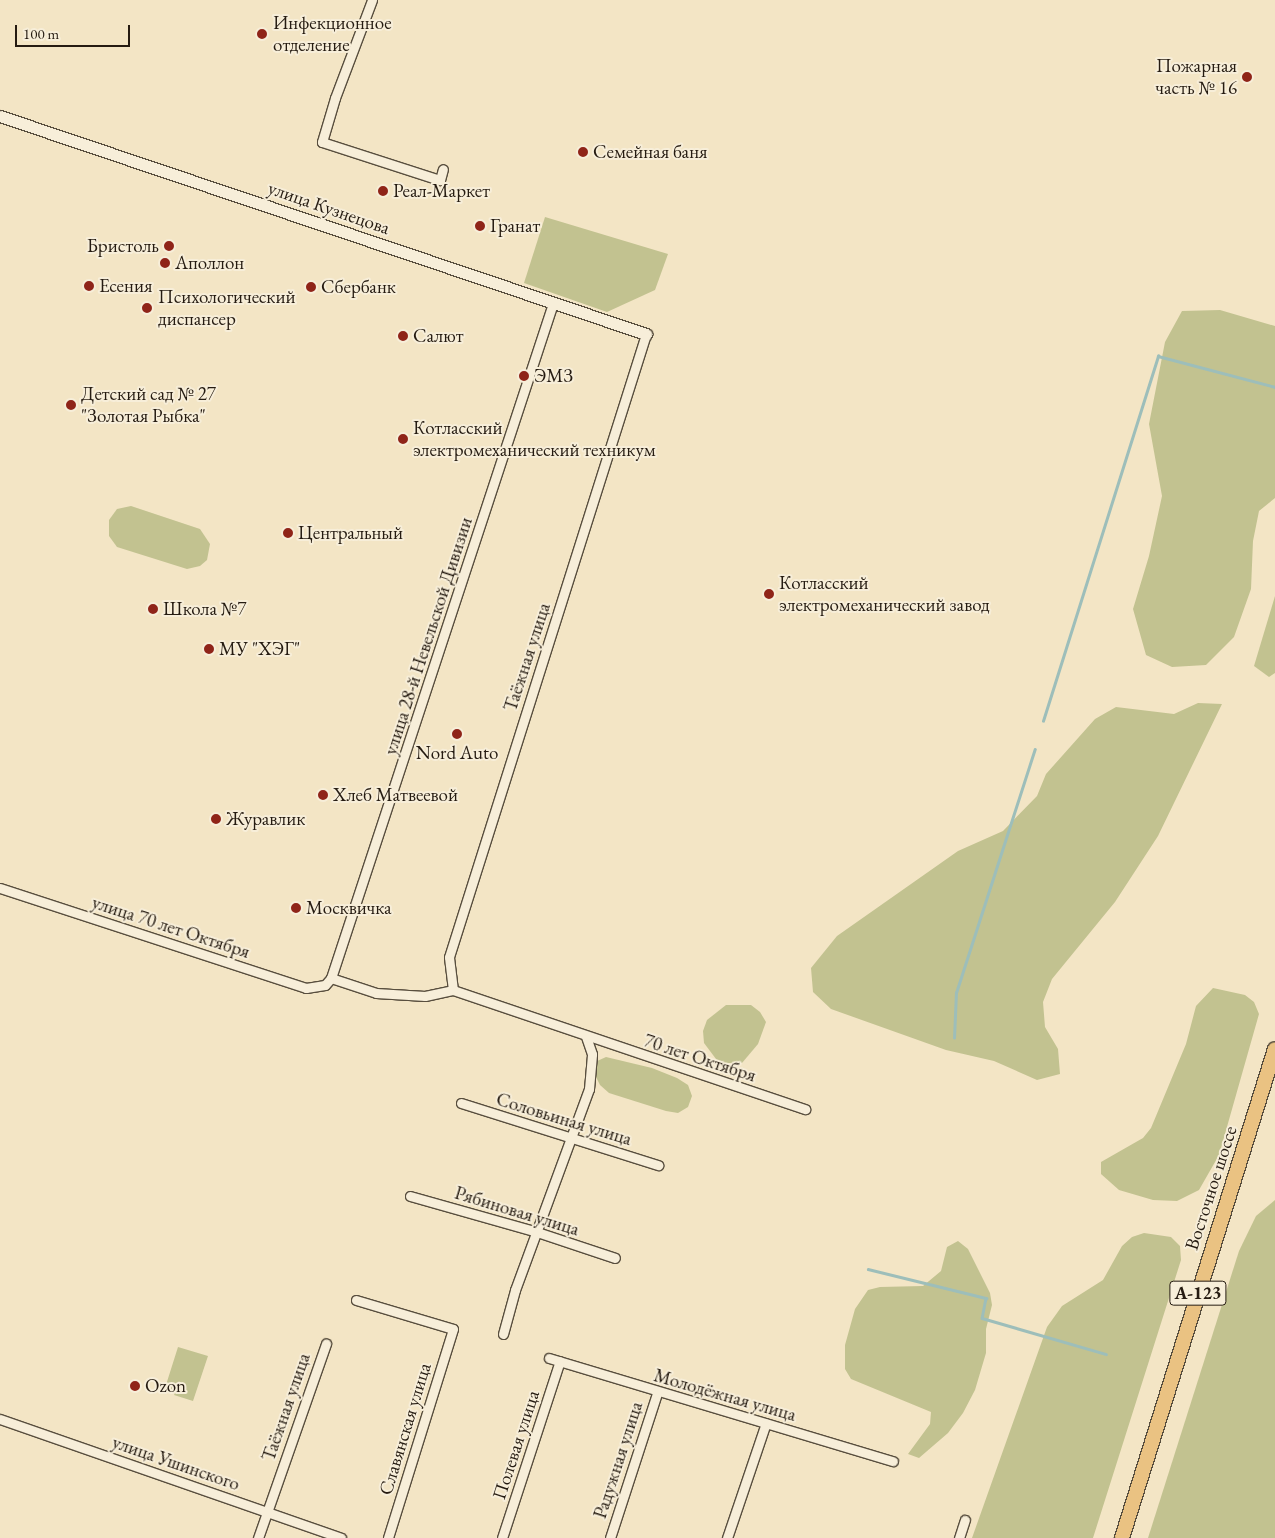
<!DOCTYPE html>
<meta charset="utf-8">
<style>
body{margin:0}
#map{position:relative;width:1275px;height:1538px;overflow:hidden;background:#f3e5c5;font-family:"EB Garamond",serif}
div>[style]{position:absolute}
.green>*{inset:0;background:#c2c290}
.stream>*{height:2.5px;margin:-1.25px;padding:0 1.25px;transform-origin:1.25px;border-radius:1.25px;background:#9dbeba}
.roads{filter:drop-shadow(1px 0 #584e3e) drop-shadow(-1px 0 #584e3e) drop-shadow(0 1px #584e3e) drop-shadow(0 -1px #584e3e)}
.minor>*{height:9px;margin:-4.5px;padding:0 4.5px;transform-origin:4.5px;border-radius:4.5px;background:#f7eed9}
.tertiary>*{height:11px;margin:-5.5px;padding:0 5.5px;transform-origin:5.5px;border-radius:5.5px;background:#f7eed9}
.primary>*{height:14px;margin:-7px;padding:0 7px;transform-origin:7px;border-radius:7px;background:#eac282}
.dots>*{width:14px;height:14px;translate:-50% -50%;box-sizing:border-box;border:2px solid #f7eed9;border-radius:50%}
span{translate:-50% -50%;white-space:nowrap;text-align:center;line-height:1.15;-webkit-text-stroke:4px #f7eed9;paint-order:stroke}
.shield-label span{padding:1px 4px;background:#f7eed9;border:1px solid;border-radius:4px;-webkit-text-stroke-width:0}
.shield-label{font-size:18px;color:#251b11;font-weight:700}
.poi-label{font-size:19px;color:#251b11}
.left{translate:0 -50%;text-align:left}
.right{translate:-100% -50%;text-align:right}
.street-label{font-size:19px;color:#251b11}
.scale{position:absolute;left:15px;top:25px;width:115px;height:22px;box-sizing:border-box;border:2px solid #251b11;border-top:0;padding-left:6px;font-size:15px;line-height:18px;white-space:nowrap;color:#251b11;-webkit-text-stroke:4px #f7eed9;paint-order:stroke}
</style>
<div id="map">
<div class="green">
<div style="clip-path:polygon(545px 217px,668px 254px,655px 290px,607px 312px,524px 283px)"></div>
<div style="clip-path:polygon(1220px 310px,1275px 326px,1275px 498px,1259px 511px,1253px 541px,1251px 589px,1234px 637px,1206px 665px,1172px 667px,1146px 655px,1133px 609px,1149px 556px,1162px 496px,1149px 424px,1165px 342px,1182px 311px)"></div>
<div style="clip-path:polygon(131px 506px,200px 529px,210px 544px,207px 560px,200px 566px,187px 569px,117px 547px,109px 536px,109px 520px,117px 509px)"></div>
<div style="clip-path:polygon(1275px 596px,1275px 673px,1269px 677px,1254px 666px)"></div>
<div style="clip-path:polygon(1198px 703px,1222px 704px,1158px 836px,1115px 902px,1052px 979px,1043px 1002px,1045px 1027px,1058px 1049px,1060px 1074px,1037px 1080px,994px 1061px,946px 1050px,831px 1009px,813px 992px,811px 968px,837px 936px,958px 851px,1003px 831px,1037px 796px,1046px 774px,1095px 719px,1116px 707px,1174px 714px)"></div>
<div style="clip-path:polygon(1213px 988px,1245px 995px,1254px 1002px,1259px 1014px,1219px 1155px,1199px 1190px,1177px 1201px,1153px 1200px,1119px 1190px,1101px 1174px,1101px 1162px,1143px 1138px,1151px 1128px,1186px 1044px,1196px 1006px)"></div>
<div style="clip-path:polygon(726px 1005px,751px 1005px,760px 1012px,766px 1022px,758px 1044px,742px 1063px,719px 1063px,704px 1043px,703px 1031px,707px 1020px)"></div>
<div style="clip-path:polygon(606px 1057px,652px 1068px,677px 1078px,688px 1085px,692px 1096px,688px 1107px,678px 1113px,666px 1111px,609px 1093px,600px 1085px,595px 1075px,595px 1062px)"></div>
<div style="clip-path:polygon(1275px 1200px,1275px 1538px,1148px 1538px,1239px 1251px,1256px 1216px)"></div>
<div style="clip-path:polygon(1144px 1233px,1171px 1237px,1180px 1246px,1181px 1260px,1093px 1538px,972px 1538px,1047px 1327px,1062px 1306px,1103px 1280px,1122px 1246px,1132px 1237px)"></div>
<div style="clip-path:polygon(958px 1241px,968px 1249px,990px 1293px,992px 1305px,986px 1329px,986px 1353px,975px 1390px,963px 1413px,948px 1433px,919px 1458px,908px 1454px,930px 1424px,931px 1412px,851px 1379px,845px 1369px,845px 1345px,855px 1309px,868px 1290px,880px 1287px,923px 1286px,941px 1271px,947px 1247px)"></div>
<div style="clip-path:polygon(178px 1347px,208px 1356px,193px 1401px,174px 1395px,176px 1391px,165px 1388px)"></div>
</div>
<div class="stream">
<div style="left:1043px;top:721px;width:383px;rotate:-72.5deg"></div>
<div style="left:1158px;top:356px;width:121px;rotate:14.8deg"></div>
<div style="left:954px;top:1038px;width:45px;rotate:-87.5deg"></div>
<div style="left:956px;top:993px;width:256px;rotate:-72.1deg"></div>
<div style="left:868px;top:1269px;width:122px;rotate:13.8deg"></div>
<div style="left:986px;top:1298px;width:20px;rotate:101deg"></div>
<div style="left:982px;top:1318px;width:129px;rotate:16.2deg"></div>
</div>
<div class="roads">
<div class="minor">
<div style="left:372px;top:0;width:105px;rotate:110.7deg"></div>
<div style="left:335px;top:98px;width:46px;rotate:106.5deg"></div>
<div style="left:322px;top:142px;width:124px;rotate:17.9deg"></div>
<div style="left:440px;top:180px;width:11px;rotate:-75deg"></div>
<div style="left:0;top:888px;width:322px;rotate:18.1deg"></div>
<div style="left:306px;top:988px;width:19px;rotate:-9deg"></div>
<div style="left:325px;top:985px;width:9px;rotate:-49deg"></div>
<div style="left:331px;top:978px;width:711px;rotate:-71.79deg"></div>
<div style="left:331px;top:978px;width:47px;rotate:18.4deg"></div>
<div style="left:376px;top:993px;width:49px;rotate:3.5deg"></div>
<div style="left:425px;top:996px;width:29px;rotate:-12deg"></div>
<div style="left:453px;top:990px;width:372px;rotate:18.7deg"></div>
<div style="left:453px;top:990px;width:33px;rotate:-97deg"></div>
<div style="left:449px;top:957px;width:653px;rotate:-72.45deg"></div>
<div style="left:461px;top:1103px;width:207px;rotate:17.5deg"></div>
<div style="left:410px;top:1196px;width:132px;rotate:15.8deg"></div>
<div style="left:537px;top:1232px;width:82px;rotate:18.4deg"></div>
<div style="left:356px;top:1300px;width:101px;rotate:16.6deg"></div>
<div style="left:453px;top:1329px;width:219px;rotate:107.3deg"></div>
<div style="left:503px;top:1334px;width:46px;rotate:-74.7deg"></div>
<div style="left:515px;top:1290px;width:214px;rotate:-69.8deg"></div>
<div style="left:589px;top:1089px;width:35px;rotate:-85deg"></div>
<div style="left:592px;top:1054px;width:18px;rotate:-109deg"></div>
<div style="left:549px;top:1358px;width:359px;rotate:16.7deg"></div>
<div style="left:0;top:1419px;width:361px;rotate:19.2deg"></div>
<div style="left:258px;top:1538px;width:206px;rotate:-70.7deg"></div>
<div style="left:502px;top:1538px;width:186px;rotate:-71.9deg"></div>
<div style="left:610px;top:1538px;width:152px;rotate:-72deg"></div>
<div style="left:727px;top:1538px;width:121px;rotate:-71.3deg"></div>
<div style="left:959px;top:1538px;width:19px;rotate:-72deg"></div>
</div>
<div class="tertiary">
<div style="left:0;top:116px;width:682px;rotate:18.65deg"></div>
</div>
<div class="primary">
<div style="left:1122px;top:1538px;width:512px;rotate:-72.63deg"></div>
</div>
</div>
<div class="dots">
<div style="left:262px;top:34px;background:#8f2418"></div>
<div style="left:1247px;top:77px;background:#8f2418"></div>
<div style="left:583px;top:152px;background:#8f2418"></div>
<div style="left:383px;top:191px;background:#8f2418"></div>
<div style="left:480px;top:226px;background:#8f2418"></div>
<div style="left:169px;top:246px;background:#8f2418"></div>
<div style="left:165px;top:263px;background:#8f2418"></div>
<div style="left:89px;top:286px;background:#8f2418"></div>
<div style="left:311px;top:287px;background:#8f2418"></div>
<div style="left:147px;top:308px;background:#8f2418"></div>
<div style="left:403px;top:336px;background:#8f2418"></div>
<div style="left:524px;top:376px;background:#8f2418"></div>
<div style="left:71px;top:405px;background:#8f2418"></div>
<div style="left:403px;top:439px;background:#8f2418"></div>
<div style="left:288px;top:533px;background:#8f2418"></div>
<div style="left:769px;top:594px;background:#8f2418"></div>
<div style="left:153px;top:609px;background:#8f2418"></div>
<div style="left:209px;top:649px;background:#8f2418"></div>
<div style="left:457px;top:734px;background:#8f2418"></div>
<div style="left:323px;top:795px;background:#8f2418"></div>
<div style="left:216px;top:819px;background:#8f2418"></div>
<div style="left:296px;top:908px;background:#8f2418"></div>
<div style="left:135px;top:1386px;background:#8f2418"></div>
</div>
<div class="shield-label">
<span style="left:1198px;top:1293px">А-123</span>
</div>
<div class="poi-label">
<span class="left" style="left:273px;top:34px">Инфекционное<br>отделение</span>
<span class="right" style="left:1237px;top:77px">Пожарная<br>часть № 16</span>
<span class="left" style="left:593px;top:152px">Семейная баня</span>
<span class="left" style="left:393px;top:191px">Реал-Маркет</span>
<span class="left" style="left:490px;top:226px">Гранат</span>
<span class="right" style="left:159px;top:246px">Бристоль</span>
<span class="left" style="left:175px;top:263px">Аполлон</span>
<span class="left" style="left:99px;top:286px">Есения</span>
<span class="left" style="left:321px;top:287px">Сбербанк</span>
<span class="left" style="left:158px;top:308px">Психологический<br>диспансер</span>
<span class="left" style="left:413px;top:336px">Салют</span>
<span class="left" style="left:534px;top:376px">ЭМЗ</span>
<span class="left" style="left:81px;top:405px">Детский сад № 27<br>"Золотая Рыбка"</span>
<span class="left" style="left:413px;top:439px">Котласский<br>электромеханический техникум</span>
<span class="left" style="left:298px;top:533px">Центральный</span>
<span class="left" style="left:779px;top:594px">Котласский<br>электромеханический завод</span>
<span class="left" style="left:163px;top:609px">Школа №7</span>
<span class="left" style="left:219px;top:649px">МУ "ХЭГ"</span>
<span style="left:457px;top:753px">Nord Auto</span>
<span class="left" style="left:333px;top:795px">Хлеб Матвеевой</span>
<span class="left" style="left:226px;top:819px">Журавлик</span>
<span class="left" style="left:306px;top:908px">Москвичка</span>
<span class="left" style="left:145px;top:1386px">Ozon</span>
</div>
<div class="street-label">
<span style="left:329px;top:208px;rotate:19deg">улица Кузнецова</span>
<span style="left:428px;top:636px;rotate:-72deg">улица 28-й Невельской Дивизии</span>
<span style="left:527px;top:657px;rotate:-72deg">Таёжная улица</span>
<span style="left:171px;top:927px;rotate:18deg">улица 70 лет Октября</span>
<span style="left:700px;top:1058px;rotate:18deg">70 лет Октября</span>
<span style="left:564px;top:1119px;rotate:17deg">Соловьиная улица</span>
<span style="left:1211px;top:1188px;rotate:-72deg">Восточное шоссе</span>
<span style="left:517px;top:1211px;rotate:17deg">Рябиновая улица</span>
<span style="left:725px;top:1395px;rotate:16deg">Молодёжная улица</span>
<span style="left:286px;top:1407px;rotate:-71deg">Таёжная улица</span>
<span style="left:405px;top:1429px;rotate:-73deg">Славянская улица</span>
<span style="left:516px;top:1445px;rotate:-72deg">Полевая улица</span>
<span style="left:618px;top:1460px;rotate:-72deg">Радужная улица</span>
<span style="left:176px;top:1463px;rotate:19deg">улица Ушинского</span>
</div>
<div class="scale">100 m</div>
</div>
